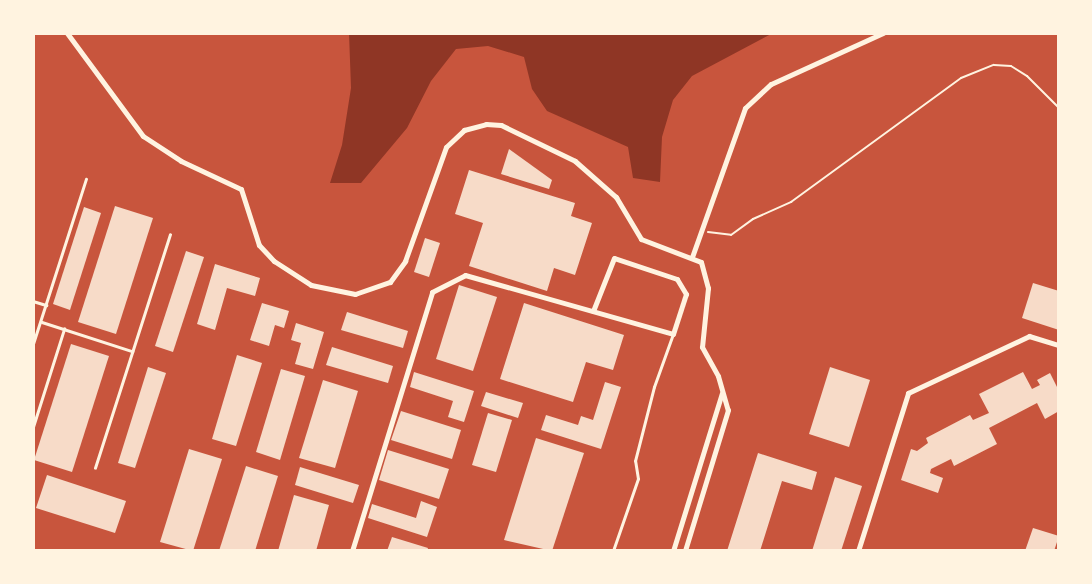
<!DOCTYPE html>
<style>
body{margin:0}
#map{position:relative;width:1092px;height:584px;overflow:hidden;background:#c8553d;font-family:"PT Sans Narrow",sans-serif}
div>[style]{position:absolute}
.water>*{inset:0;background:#8f3625}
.building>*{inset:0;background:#f7dbc8}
.path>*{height:2px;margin:-1px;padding:0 1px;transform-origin:1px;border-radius:1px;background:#fff3e0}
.service>*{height:2.5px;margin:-1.25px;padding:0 1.25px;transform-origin:1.25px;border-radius:1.25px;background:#fff3e0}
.minor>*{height:5px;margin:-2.5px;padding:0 2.5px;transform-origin:2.5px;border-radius:2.5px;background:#fff3e0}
span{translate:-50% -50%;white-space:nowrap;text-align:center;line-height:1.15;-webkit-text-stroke:5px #fff3e0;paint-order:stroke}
.frame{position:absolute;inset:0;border:35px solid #fff3e0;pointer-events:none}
</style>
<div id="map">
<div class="water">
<div style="clip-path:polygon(349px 33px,773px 33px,692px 76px,673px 100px,662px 137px,660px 182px,633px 178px,628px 147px,547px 111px,532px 89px,524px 57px,488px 46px,456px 49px,431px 81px,407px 128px,361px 183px,330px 183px,342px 145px,351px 88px)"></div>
</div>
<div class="building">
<div style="clip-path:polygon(509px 149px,552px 180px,549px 189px,501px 174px)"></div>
<div style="clip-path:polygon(469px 170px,575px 203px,571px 216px,592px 223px,575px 275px,554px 268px,547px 291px,469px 266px,483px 223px,455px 214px)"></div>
<div style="clip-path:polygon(115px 206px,153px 218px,116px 334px,78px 322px)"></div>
<div style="clip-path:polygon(84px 207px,101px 213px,70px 310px,53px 304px)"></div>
<div style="clip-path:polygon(425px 238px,440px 243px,429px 277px,414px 272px)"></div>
<div style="clip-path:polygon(186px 251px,204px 257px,173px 352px,155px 346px)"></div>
<div style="clip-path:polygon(215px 264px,260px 278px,255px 296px,227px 288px,215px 330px,197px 324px)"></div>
<div style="clip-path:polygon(1033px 283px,1059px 291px,1059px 330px,1022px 318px)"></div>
<div style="clip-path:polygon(459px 285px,497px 297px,473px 371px,436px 359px)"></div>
<div style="clip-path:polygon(262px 303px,289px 311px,284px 328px,275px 325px,269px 346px,250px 340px)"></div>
<div style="clip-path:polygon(524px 303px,624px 335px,613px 370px,586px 362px,573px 402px,500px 379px)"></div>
<div style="clip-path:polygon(347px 312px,408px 331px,403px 348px,341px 330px)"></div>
<div style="clip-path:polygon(296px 323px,324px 332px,313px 369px,295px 364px,301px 343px,291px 340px)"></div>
<div style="clip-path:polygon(71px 344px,109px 356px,72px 472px,34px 460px)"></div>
<div style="clip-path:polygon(332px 347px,393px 366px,388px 383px,326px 365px)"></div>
<div style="clip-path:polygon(237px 355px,262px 363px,236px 446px,212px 439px)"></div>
<div style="clip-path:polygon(148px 367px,166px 373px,135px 468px,118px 463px)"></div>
<div style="clip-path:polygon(830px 367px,870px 380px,849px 447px,809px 434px)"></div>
<div style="clip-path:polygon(281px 369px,305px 376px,280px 460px,256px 452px)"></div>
<div style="clip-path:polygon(414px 372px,474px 391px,464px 422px,448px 417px,453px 401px,410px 387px)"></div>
<div style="clip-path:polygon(1023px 372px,1032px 389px,1040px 385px,1037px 380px,1050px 373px,1059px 391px,1059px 411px,1045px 419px,1037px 403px,989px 428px,997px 444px,954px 466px,951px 459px,931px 469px,930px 473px,943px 478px,938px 493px,901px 480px,911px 449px,917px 451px,928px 443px,926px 438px,970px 415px,973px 420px,989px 413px,979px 394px)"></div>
<div style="clip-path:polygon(323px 380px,358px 391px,335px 468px,299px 458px)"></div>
<div style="clip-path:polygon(605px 382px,621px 387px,601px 449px,541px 430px,546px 415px,578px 425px,581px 416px,593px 420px)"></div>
<div style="clip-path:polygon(486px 392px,523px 403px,518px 418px,481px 406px)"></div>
<div style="clip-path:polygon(401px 411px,461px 430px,452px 459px,391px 440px)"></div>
<div style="clip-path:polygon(488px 413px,512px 420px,496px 472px,472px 465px)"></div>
<div style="clip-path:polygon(536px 438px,584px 453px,552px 551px,504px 540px)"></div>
<div style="clip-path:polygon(189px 449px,222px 459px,193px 551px,160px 542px)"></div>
<div style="clip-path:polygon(388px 450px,449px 469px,439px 499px,379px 480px)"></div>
<div style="clip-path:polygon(758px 453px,817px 472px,812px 490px,782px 481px,760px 551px,727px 551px)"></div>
<div style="clip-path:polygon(246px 466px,278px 476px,255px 551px,219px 551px)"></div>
<div style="clip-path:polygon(300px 467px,359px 485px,353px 503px,295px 485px)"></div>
<div style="clip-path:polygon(47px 475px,126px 501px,115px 533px,36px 508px)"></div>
<div style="clip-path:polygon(835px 477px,862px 486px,841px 551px,812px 551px)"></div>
<div style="clip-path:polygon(294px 495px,329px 505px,316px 551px,278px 551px)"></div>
<div style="clip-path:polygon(421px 501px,437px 507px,427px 537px,368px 518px,372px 504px,416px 518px)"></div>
<div style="clip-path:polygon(1033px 528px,1059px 536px,1054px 551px,1025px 551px)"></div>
<div style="clip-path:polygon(392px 537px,428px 548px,427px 551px,387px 551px)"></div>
</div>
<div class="path">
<div style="left:708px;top:232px;width:23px;rotate:7deg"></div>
<div style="left:731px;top:235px;width:27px;rotate:-36deg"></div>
<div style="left:753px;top:219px;width:42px;rotate:-24.1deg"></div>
<div style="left:791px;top:202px;width:210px;rotate:-36.1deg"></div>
<div style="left:961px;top:78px;width:35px;rotate:-22deg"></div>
<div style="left:994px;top:65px;width:17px;rotate:3deg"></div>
<div style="left:1011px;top:66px;width:19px;rotate:32deg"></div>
<div style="left:1027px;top:76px;width:45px;rotate:45deg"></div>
</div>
<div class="service">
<div style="left:33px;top:301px;width:14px;rotate:17deg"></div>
<div style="left:42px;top:322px;width:95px;rotate:17.9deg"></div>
<div style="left:33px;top:344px;width:173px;rotate:-72.2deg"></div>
<div style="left:33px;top:427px;width:103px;rotate:-72.4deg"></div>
<div style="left:95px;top:468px;width:245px;rotate:-72.2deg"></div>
<div style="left:613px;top:551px;width:76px;rotate:-70.9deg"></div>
<div style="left:638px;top:479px;width:18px;rotate:-99deg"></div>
<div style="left:635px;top:461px;width:76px;rotate:-75.6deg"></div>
<div style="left:654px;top:387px;width:56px;rotate:-70.3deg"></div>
</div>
<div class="minor">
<div style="left:67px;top:33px;width:128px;rotate:53.6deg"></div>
<div style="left:143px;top:136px;width:45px;rotate:33.3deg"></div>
<div style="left:181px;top:161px;width:66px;rotate:25deg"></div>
<div style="left:241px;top:189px;width:59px;rotate:72.2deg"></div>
<div style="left:259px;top:245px;width:22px;rotate:47deg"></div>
<div style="left:274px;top:261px;width:44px;rotate:33deg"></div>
<div style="left:311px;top:285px;width:45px;rotate:11.6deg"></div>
<div style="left:355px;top:294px;width:37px;rotate:-19deg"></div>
<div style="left:390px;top:282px;width:26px;rotate:-54deg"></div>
<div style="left:405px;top:261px;width:121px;rotate:-70.2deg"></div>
<div style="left:446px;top:147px;width:25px;rotate:-43deg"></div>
<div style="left:464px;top:130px;width:23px;rotate:-15deg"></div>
<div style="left:486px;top:124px;width:15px;rotate:4deg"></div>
<div style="left:501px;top:125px;width:82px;rotate:25.9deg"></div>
<div style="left:575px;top:161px;width:55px;rotate:41.3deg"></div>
<div style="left:616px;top:197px;width:49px;rotate:59.2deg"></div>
<div style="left:641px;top:239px;width:64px;rotate:21deg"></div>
<div style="left:701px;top:262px;width:27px;rotate:75deg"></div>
<div style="left:708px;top:288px;width:59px;rotate:95.8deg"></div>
<div style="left:702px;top:347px;width:33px;rotate:61deg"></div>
<div style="left:718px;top:376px;width:35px;rotate:74deg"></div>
<div style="left:728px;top:410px;width:147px;rotate:107deg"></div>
<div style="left:692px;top:257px;width:158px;rotate:-70.4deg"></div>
<div style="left:745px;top:108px;width:35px;rotate:-43deg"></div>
<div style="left:771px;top:84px;width:123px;rotate:-24.5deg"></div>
<div style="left:352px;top:551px;width:271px;rotate:-72.8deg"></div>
<div style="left:432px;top:292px;width:37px;rotate:-27deg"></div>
<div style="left:465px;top:275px;width:216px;rotate:15.8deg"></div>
<div style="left:673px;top:334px;width:42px;rotate:-72deg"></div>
<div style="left:686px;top:294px;width:17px;rotate:-121deg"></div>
<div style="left:677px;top:279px;width:66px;rotate:-161.6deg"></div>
<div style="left:614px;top:258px;width:57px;rotate:111.6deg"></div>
<div style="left:673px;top:551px;width:165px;rotate:-72.8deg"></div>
<div style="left:858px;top:551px;width:166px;rotate:-72.4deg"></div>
<div style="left:908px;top:393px;width:134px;rotate:-25.2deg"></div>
<div style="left:1029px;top:336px;width:31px;rotate:17deg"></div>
</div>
<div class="frame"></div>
</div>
